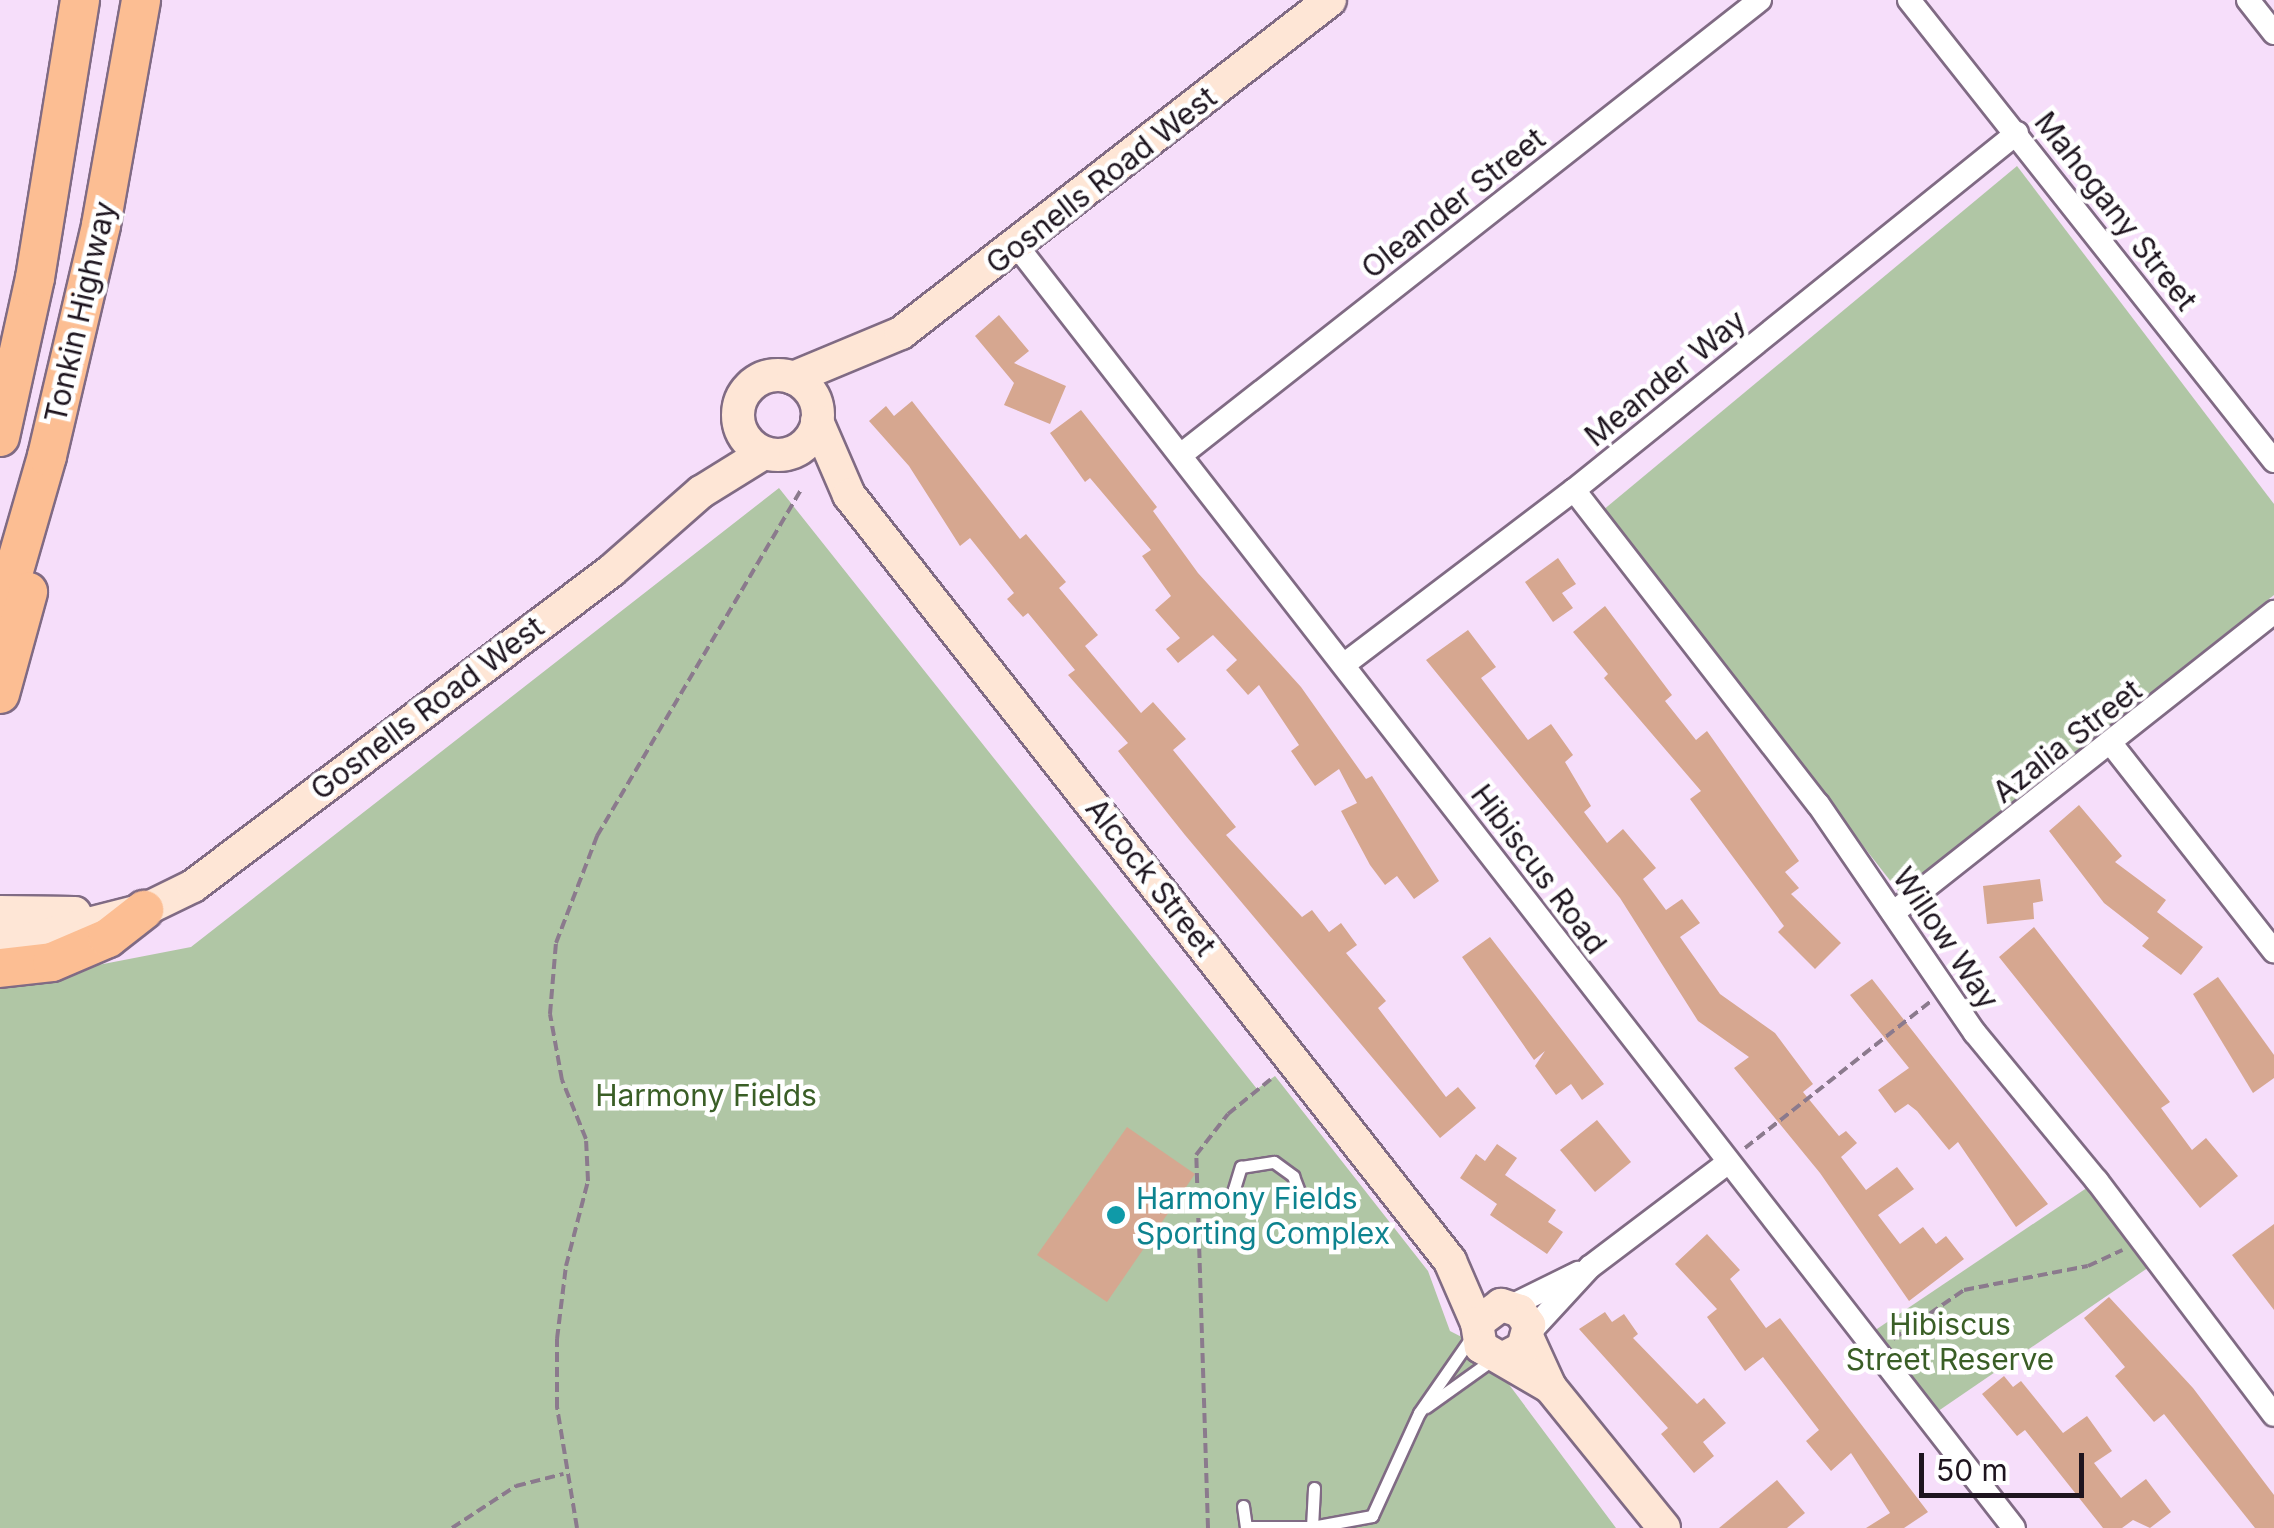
<!DOCTYPE html>
<style>
body{margin:0}
#map{position:relative;width:2274px;height:1528px;overflow:hidden;background:#f6defa;font-family:Inter,sans-serif}
div>[style]{position:absolute}
.green>*{inset:0;background:#b0c6a5}
.building>*{inset:0;background:#d6a790}
.path>*{height:4px;margin-top:-2px;transform-origin:0;background:repeating-linear-gradient(90deg,#8b7a8d 0 10px,transparent 0 15px)}
.roads{filter:drop-shadow(2px 0 #806b84) drop-shadow(-2px 0 #806b84) drop-shadow(0 2px #806b84) drop-shadow(0 -2px #806b84)}
.service>*{height:11px;margin:-5.5px;padding:0 5.5px;transform-origin:5.5px;border-radius:5.5px;background:#fff}
.minor>*{height:22px;margin:-11px;padding:0 11px;transform-origin:11px;border-radius:11px;background:#fff}
.secondary>*{height:32px;margin:-16px;padding:0 16px;transform-origin:16px;border-radius:16px;background:#fee6d6}
.secondary>.ring{margin:-16px;padding:0;box-sizing:content-box;background:none;border:32px solid #fee6d6;border-radius:50%}
.trunk>*{height:38px;margin:-19px;padding:0 19px;transform-origin:19px;border-radius:19px;background:#fcbe93}
.dots>*{width:28px;height:28px;translate:-50% -50%;box-sizing:border-box;border:5px solid #fff;border-radius:50%}
span{translate:-50% -50%;white-space:nowrap;text-align:center;line-height:1.15;-webkit-text-stroke:9px #fff;paint-order:stroke}
.street-label{font-size:30px;color:#1e151f}
.park-label{font-size:30px;color:#3a5e26}
.culture-label{font-size:30px;color:#0d838f}
.left{translate:0 -50%;text-align:left}
.scale{position:absolute;left:1919px;top:1453px;width:165px;height:45px;box-sizing:border-box;border:5px solid #1e151f;border-top:0;padding-left:12px;font-size:30px;line-height:35px;white-space:nowrap;color:#1e151f;-webkit-text-stroke:8px #fff;paint-order:stroke}
</style>
<div id="map">
<div class="green">
<div style="clip-path:polygon(2017px 166px,2274px 504px,2274px 595px,1899px 892px,1602px 511px)"></div>
<div style="clip-path:polygon(779px 488px,1257px 1089px,1275px 1076px,1428px 1271px,1450px 1331px,1481px 1347px,1616px 1528px,0 1528px,0 984px,191px 947px)"></div>
<div style="clip-path:polygon(2097px 1181px,2155px 1263px,1928px 1418px,1865px 1337px)"></div>
</div>
<div class="building">
<div style="clip-path:polygon(999px 315px,1029px 351px,1014px 363px,1066px 386px,1050px 424px,1004px 405px,1014px 383px,975px 336px)"></div>
<div style="clip-path:polygon(912px 401px,1020px 539px,1026px 534px,1066px 582px,1059px 588px,1098px 635px,1085px 646px,1141px 713px,1153px 702px,1186px 739px,1173px 750px,1236px 827px,1226px 835px,1302px 917px,1312px 910px,1329px 932px,1341px 923px,1357px 945px,1346px 953px,1386px 1001px,1378px 1008px,1446px 1097px,1458px 1087px,1476px 1108px,1440px 1138px,1185px 835px,1118px 751px,1128px 743px,1068px 675px,1075px 670px,1028px 613px,1023px 617px,1007px 599px,1014px 593px,970px 538px,960px 546px,909px 466px,869px 421px,886px 406px,894px 416px)"></div>
<div style="clip-path:polygon(1081px 410px,1157px 507px,1153px 511px,1198px 573px,1301px 687px,1366px 779px,1372px 776px,1439px 881px,1414px 899px,1397px 876px,1385px 885px,1370px 865px,1341px 811px,1357px 803px,1339px 769px,1315px 786px,1291px 751px,1299px 745px,1259px 685px,1248px 695px,1226px 670px,1237px 660px,1213px 635px,1178px 663px,1166px 649px,1180px 638px,1155px 610px,1171px 596px,1142px 556px,1151px 550px,1090px 478px,1085px 482px,1050px 433px)"></div>
<div style="clip-path:polygon(1558px 558px,1576px 584px,1562px 593px,1573px 608px,1553px 622px,1525px 582px)"></div>
<div style="clip-path:polygon(1605px 606px,1672px 695px,1665px 701px,1696px 740px,1707px 731px,1799px 861px,1785px 872px,1799px 888px,1791px 894px,1841px 943px,1815px 969px,1778px 932px,1784px 926px,1690px 799px,1701px 791px,1604px 678px,1608px 674px,1573px 632px)"></div>
<div style="clip-path:polygon(1468px 630px,1496px 667px,1481px 678px,1528px 740px,1551px 724px,1573px 755px,1565px 762px,1591px 806px,1584px 812px,1607px 843px,1623px 829px,1656px 868px,1643px 879px,1666px 910px,1682px 899px,1700px 923px,1680px 937px,1720px 994px,1775px 1033px,1813px 1084px,1803px 1092px,1839px 1136px,1846px 1131px,1857px 1143px,1841px 1157px,1866px 1190px,1897px 1167px,1914px 1189px,1878px 1215px,1900px 1244px,1923px 1227px,1936px 1244px,1946px 1236px,1964px 1259px,1909px 1301px,1820px 1173px,1734px 1068px,1749px 1057px,1698px 1021px,1620px 898px,1426px 660px)"></div>
<div style="clip-path:polygon(2079px 805px,2122px 856px,2115px 862px,2166px 900px,2157px 912px,2203px 947px,2181px 975px,2142px 946px,2149px 938px,2104px 903px,2049px 831px)"></div>
<div style="clip-path:polygon(2040px 879px,2043px 901px,2033px 903px,2034px 919px,1987px 924px,1983px 886px)"></div>
<div style="clip-path:polygon(2034px 927px,2170px 1102px,2161px 1108px,2192px 1150px,2206px 1138px,2238px 1176px,2200px 1208px,1999px 957px)"></div>
<div style="clip-path:polygon(1490px 937px,1604px 1084px,1582px 1100px,1571px 1084px,1556px 1095px,1535px 1066px,1545px 1051px,1534px 1060px,1462px 957px)"></div>
<div style="clip-path:polygon(2218px 977px,2274px 1055px,2274px 1078px,2253px 1093px,2193px 994px)"></div>
<div style="clip-path:polygon(1872px 979px,2048px 1204px,2016px 1227px,1958px 1142px,1949px 1150px,1917px 1111px,1908px 1104px,1895px 1113px,1878px 1090px,1909px 1068px,1850px 995px)"></div>
<div style="clip-path:polygon(1597px 1120px,1631px 1162px,1595px 1192px,1560px 1150px)"></div>
<div style="clip-path:polygon(1127px 1127px,1195px 1174px,1107px 1302px,1037px 1255px)"></div>
<div style="clip-path:polygon(1497px 1144px,1517px 1158px,1505px 1175px,1556px 1210px,1548px 1222px,1563px 1232px,1547px 1254px,1490px 1215px,1497px 1204px,1460px 1178px,1476px 1154px,1485px 1161px)"></div>
<div style="clip-path:polygon(2274px 1224px,2274px 1310px,2232px 1255px)"></div>
<div style="clip-path:polygon(1707px 1234px,1740px 1270px,1730px 1279px,1766px 1328px,1780px 1318px,1928px 1512px,1904px 1528px,1866px 1528px,1890px 1513px,1851px 1453px,1831px 1471px,1806px 1441px,1819px 1430px,1763px 1357px,1745px 1371px,1707px 1317px,1717px 1309px,1675px 1264px)"></div>
<div style="clip-path:polygon(2109px 1297px,2193px 1388px,2274px 1495px,2274px 1528px,2255px 1528px,2164px 1414px,2154px 1422px,2115px 1376px,2125px 1367px,2084px 1318px)"></div>
<div style="clip-path:polygon(1605px 1312px,1612px 1322px,1624px 1314px,1638px 1334px,1633px 1338px,1697px 1404px,1704px 1398px,1726px 1423px,1703px 1442px,1714px 1456px,1694px 1473px,1661px 1434px,1668px 1428px,1579px 1329px)"></div>
<div style="clip-path:polygon(2004px 1376px,2013px 1387px,2021px 1381px,2063px 1433px,2087px 1416px,2112px 1451px,2094px 1463px,2121px 1498px,2146px 1479px,2171px 1512px,2150px 1528px,2133px 1520px,2122px 1528px,2103px 1528px,2025px 1430px,2017px 1436px,1982px 1394px)"></div>
<div style="clip-path:polygon(1777px 1480px,1805px 1513px,1787px 1528px,1719px 1528px)"></div>
</div>
<div class="path">
<div style="left:1745px;top:1148px;width:236px;rotate:-38.3deg"></div>
<div style="left:1893px;top:1339px;width:86px;rotate:-34.6deg"></div>
<div style="left:1964px;top:1290px;width:126px;rotate:-11deg"></div>
<div style="left:2088px;top:1266px;width:38px;rotate:-25deg"></div>
<div style="left:452px;top:1528px;width:77px;rotate:-33.3deg"></div>
<div style="left:516px;top:1486px;width:49px;rotate:-14.3deg"></div>
<div style="left:577px;top:1528px;width:123px;rotate:-99.4deg"></div>
<div style="left:557px;top:1407px;width:68px;rotate:-90deg"></div>
<div style="left:557px;top:1339px;width:74px;rotate:-83deg"></div>
<div style="left:566px;top:1266px;width:88px;rotate:-75.5deg"></div>
<div style="left:588px;top:1181px;width:42px;rotate:-92.7deg"></div>
<div style="left:586px;top:1139px;width:64px;rotate:-112.1deg"></div>
<div style="left:562px;top:1080px;width:67px;rotate:-100.3deg"></div>
<div style="left:550px;top:1014px;width:71px;rotate:-85.2deg"></div>
<div style="left:556px;top:943px;width:115px;rotate:-69deg"></div>
<div style="left:597px;top:836px;width:404px;rotate:-59.5deg"></div>
<div style="left:1208px;top:1528px;width:373px;rotate:-91.8deg"></div>
<div style="left:1196px;top:1155px;width:52px;rotate:-52deg"></div>
<div style="left:1228px;top:1114px;width:55px;rotate:-39.1deg"></div>
</div>
<div class="roads">
<div class="service">
<div style="left:1230px;top:1202px;width:37px;rotate:-73deg"></div>
<div style="left:1241px;top:1167px;width:33px;rotate:-9deg"></div>
<div style="left:1274px;top:1162px;width:24px;rotate:36deg"></div>
<div style="left:1293px;top:1176px;width:19px;rotate:69deg"></div>
<div style="left:1426px;top:1407px;width:81px;rotate:-35.5deg"></div>
<div style="left:1243px;top:1506px;width:21px;rotate:82deg"></div>
<div style="left:1246px;top:1527px;width:66px"></div>
<div style="left:1312px;top:1527px;width:61px;rotate:-10.4deg"></div>
<div style="left:1372px;top:1516px;width:113px;rotate:-65.5deg"></div>
<div style="left:1419px;top:1413px;width:95px;rotate:-55.3deg"></div>
<div style="left:1312px;top:1527px;width:39px;rotate:-87deg"></div>
</div>
<div class="minor">
<div style="left:1909px;top:0;width:588px;rotate:51.63deg"></div>
<div style="left:2248px;top:0;width:42px;rotate:51.8deg"></div>
<div style="left:1017px;top:246px;width:1624px;rotate:52.13deg"></div>
<div style="left:1182px;top:454px;width:735px;rotate:-38.15deg"></div>
<div style="left:1574px;top:490px;width:398px;rotate:52.2deg"></div>
<div style="left:1818px;top:804px;width:278px;rotate:55.6deg"></div>
<div style="left:1975px;top:1033px;width:192px;rotate:50.5deg"></div>
<div style="left:2097px;top:1181px;width:293px;rotate:52.9deg"></div>
<div style="left:1346px;top:663px;width:286px;rotate:-37.2deg"></div>
<div style="left:1574px;top:490px;width:569px;rotate:-38.86deg"></div>
<div style="left:2113px;top:746px;width:261px;rotate:51.9deg"></div>
<div style="left:1893px;top:913px;width:486px;rotate:-38.3deg"></div>
<div style="left:1511px;top:1306px;width:75px;rotate:-26.2deg"></div>
<div style="left:1529px;top:1333px;width:90px;rotate:-47.3deg"></div>
<div style="left:1590px;top:1267px;width:171px;rotate:-37.1deg"></div>
</div>
<div class="secondary">
<div class="ring" style="left:738px;top:375px;width:48px;height:48px"></div>
<div style="left:793px;top:378px;width:117px;rotate:-22.6deg"></div>
<div style="left:901px;top:333px;width:543px;rotate:-37.82deg"></div>
<div style="left:817px;top:421px;width:81px;rotate:66.6deg"></div>
<div style="left:849px;top:495px;width:974px;rotate:51.88deg"></div>
<div style="left:1450px;top:1261px;width:68px;rotate:66.5deg"></div>
<div style="left:0;top:912px;width:75px;rotate:0.8deg"></div>
<div style="left:0;top:939px;width:30px"></div>
<div style="left:30px;top:939px;width:118px;rotate:-14.3deg"></div>
<div style="left:144px;top:910px;width:55px;rotate:-26.1deg"></div>
<div style="left:193px;top:886px;width:523px;rotate:-37deg"></div>
<div style="left:611px;top:571px;width:120px;rotate:-41.3deg"></div>
<div style="left:701px;top:492px;width:74px;rotate:-31.8deg"></div>
<div style="left:1528px;top:1339px;width:53px;rotate:65.4deg"></div>
<div style="left:1550px;top:1387px;width:181px;rotate:51deg"></div>
<div style="left:1506px;top:1357px;width:19px;rotate:-28deg"></div>
<div style="left:1523px;top:1348px;width:24px;rotate:-75deg"></div>
<div style="left:1529px;top:1325px;width:17px;rotate:-123deg"></div>
<div style="left:1520px;top:1311px;width:20px;rotate:-162deg"></div>
<div style="left:1501px;top:1305px;width:30px;rotate:143deg"></div>
<div style="left:1477px;top:1323px;width:24px;rotate:81deg"></div>
<div style="left:1481px;top:1347px;width:80px;rotate:30.1deg"></div>
</div>
<div class="trunk">
<div style="left:0;top:437px;width:163px;rotate:-77.6deg"></div>
<div style="left:35px;top:278px;width:282px;rotate:-80.8deg"></div>
<div style="left:0;top:619px;width:170px;rotate:-73.9deg"></div>
<div style="left:47px;top:456px;width:237px;rotate:-76.8deg"></div>
<div style="left:101px;top:225px;width:229px;rotate:-79.9deg"></div>
<div style="left:0;top:694px;width:106px;rotate:-74.6deg"></div>
<div style="left:0;top:968px;width:52px;rotate:-6.6deg"></div>
<div style="left:52px;top:962px;width:61px;rotate:-23.2deg"></div>
<div style="left:108px;top:938px;width:46px;rotate:-37.9deg"></div>
</div>
</div>
<div class="dots">
<div style="left:1116px;top:1215px;background:#0f9aa8"></div>
</div>
<div class="street-label">
<span style="left:1101px;top:180px;rotate:-38deg">Gosnells Road West</span>
<span style="left:1453px;top:203px;rotate:-38deg">Oleander Street</span>
<span style="left:2116px;top:211px;rotate:52deg">Mahogany Street</span>
<span style="left:80px;top:312px;rotate:-77deg">Tonkin Highway</span>
<span style="left:1665px;top:378px;rotate:-39deg">Meander Way</span>
<span style="left:427px;top:708px;rotate:-37deg">Gosnells Road West</span>
<span style="left:2067px;top:741px;rotate:-38deg">Azalia Street</span>
<span style="left:1539px;top:869px;rotate:53deg">Hibiscus Road</span>
<span style="left:1151px;top:877px;rotate:52deg">Alcock Street</span>
<span style="left:1946px;top:938px;rotate:56deg">Willow Way</span>
</div>
<div class="park-label">
<span style="left:706px;top:1095px">Harmony Fields</span>
<span style="left:1950px;top:1341px">Hibiscus<br>Street Reserve</span>
</div>
<div class="culture-label">
<span class="left" style="left:1136px;top:1215px">Harmony Fields<br>Sporting Complex</span>
</div>
<div class="scale">50 m</div>
</div>
